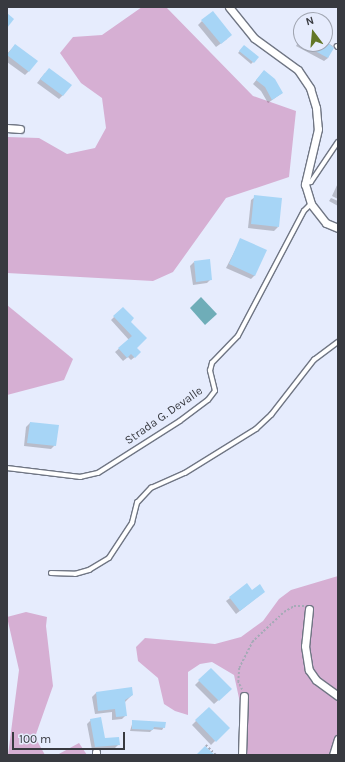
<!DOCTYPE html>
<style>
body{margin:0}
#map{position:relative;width:345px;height:762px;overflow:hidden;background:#e6ecfd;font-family:Karla,sans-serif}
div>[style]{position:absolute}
.forest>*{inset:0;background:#d6afd3}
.water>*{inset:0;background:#6fadb8}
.shadow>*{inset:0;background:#0003}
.building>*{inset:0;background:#a7d5f6}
.path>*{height:1.5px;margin-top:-0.75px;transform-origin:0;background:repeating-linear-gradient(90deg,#a6aab7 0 2px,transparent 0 4px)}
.roads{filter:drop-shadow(1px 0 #707684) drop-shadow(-1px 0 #707684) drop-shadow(0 1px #707684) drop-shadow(0 -1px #707684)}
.service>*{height:3.5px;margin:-1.75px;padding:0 1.75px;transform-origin:1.75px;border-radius:1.75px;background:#fff}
.minor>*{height:7px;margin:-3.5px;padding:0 3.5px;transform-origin:3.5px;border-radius:3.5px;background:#fff}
span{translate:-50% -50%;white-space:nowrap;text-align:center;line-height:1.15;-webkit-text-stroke:4px #e6ecfd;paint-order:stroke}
.street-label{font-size:12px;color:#383a40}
.frame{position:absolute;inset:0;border:8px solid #383a40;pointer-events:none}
.north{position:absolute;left:293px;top:12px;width:40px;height:40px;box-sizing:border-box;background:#e6ecfd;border:1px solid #a0a5b1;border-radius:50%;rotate:344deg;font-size:11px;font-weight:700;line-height:16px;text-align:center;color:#383a40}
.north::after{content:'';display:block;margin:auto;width:14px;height:18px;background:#637727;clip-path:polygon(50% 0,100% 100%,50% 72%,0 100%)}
.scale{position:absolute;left:12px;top:732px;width:113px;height:18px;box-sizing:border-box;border:2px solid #383a40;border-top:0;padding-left:5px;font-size:12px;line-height:14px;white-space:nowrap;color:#383a40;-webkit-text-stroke:3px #e6ecfd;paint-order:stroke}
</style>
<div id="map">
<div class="forest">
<div style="clip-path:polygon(142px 7px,166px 7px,253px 96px,296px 111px,289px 177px,226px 198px,173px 272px,153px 281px,7px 273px,7px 137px,39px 138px,67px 154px,95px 148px,106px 128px,102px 98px,81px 83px,60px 53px,73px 37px,102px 35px)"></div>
<div style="clip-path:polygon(7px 305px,73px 359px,64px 380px,7px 395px)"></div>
<div style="clip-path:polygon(338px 576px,338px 755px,244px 755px,242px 712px,234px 675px,212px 662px,200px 664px,188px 672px,188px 715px,175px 711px,164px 704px,158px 678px,138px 661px,136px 647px,145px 638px,215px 644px,241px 637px,263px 621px,279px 599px,291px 590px)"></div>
<div style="clip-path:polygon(26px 612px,47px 617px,46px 626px,53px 686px,35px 737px,45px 755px,8px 755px,19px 670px,7px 617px)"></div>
<div style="clip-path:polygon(79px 743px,87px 755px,57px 755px)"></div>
</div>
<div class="water">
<div style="clip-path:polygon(201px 297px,217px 314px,205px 325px,190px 308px)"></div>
</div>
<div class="shadow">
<div style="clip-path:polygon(202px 21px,227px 39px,216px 47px,198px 25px)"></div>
<div style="clip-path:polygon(301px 37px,301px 44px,317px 44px,323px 48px,328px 43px,333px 46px,328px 58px,324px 61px,296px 46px)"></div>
<div style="clip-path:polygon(15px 45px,29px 71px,25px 75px,7px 62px,7px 54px)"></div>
<div style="clip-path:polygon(244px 46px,258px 57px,251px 64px,238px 53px)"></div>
<div style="clip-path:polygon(264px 71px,282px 93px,268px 103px,261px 91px,253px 84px)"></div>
<div style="clip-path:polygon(45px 73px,63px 95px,59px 99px,37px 83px)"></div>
<div style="clip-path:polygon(338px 183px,338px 199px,332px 196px)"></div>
<div style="clip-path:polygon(255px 197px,278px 227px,274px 231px,248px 228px,251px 200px)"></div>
<div style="clip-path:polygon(331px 198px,338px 201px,338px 206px,329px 201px)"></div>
<div style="clip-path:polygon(241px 239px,255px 275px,251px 279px,226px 268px)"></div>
<div style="clip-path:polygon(194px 262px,211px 279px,207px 283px,193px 285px,190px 266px)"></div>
<div style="clip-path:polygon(123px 308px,136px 348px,136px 356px,131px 360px,128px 357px,123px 361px,115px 352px,129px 340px,111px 320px)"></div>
<div style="clip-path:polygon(30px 423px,55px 445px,51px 449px,24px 446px,26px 427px)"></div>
<div style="clip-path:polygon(252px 591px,260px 595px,236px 614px,226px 601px,230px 598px)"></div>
<div style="clip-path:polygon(211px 669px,231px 689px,214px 704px,195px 685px)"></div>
<div style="clip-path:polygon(132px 688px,132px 695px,124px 703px,126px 715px,122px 719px,112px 720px,112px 712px,95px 714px,92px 697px,96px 693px)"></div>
<div style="clip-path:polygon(209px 708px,228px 728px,211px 745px,192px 725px)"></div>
<div style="clip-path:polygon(91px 720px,104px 739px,119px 744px,115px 748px,92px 750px,87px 724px)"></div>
<div style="clip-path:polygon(133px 721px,164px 727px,162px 730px,153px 729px,150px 732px,130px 731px)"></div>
</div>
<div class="building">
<div style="clip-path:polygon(213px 11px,232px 35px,221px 44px,201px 20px)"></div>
<div style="clip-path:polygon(7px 13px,14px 19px,7px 28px)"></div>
<div style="clip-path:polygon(327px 42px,334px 48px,328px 58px,302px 44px,319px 44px,325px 47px)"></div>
<div style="clip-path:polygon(15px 44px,38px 61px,29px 72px,7px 55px)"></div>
<div style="clip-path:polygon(244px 45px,259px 57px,254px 63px,239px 51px)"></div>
<div style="clip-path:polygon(49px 68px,72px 85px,63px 96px,40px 79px)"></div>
<div style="clip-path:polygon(264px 70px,275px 79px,283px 93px,272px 100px,265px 87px,256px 80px)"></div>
<div style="clip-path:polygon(254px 195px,282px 198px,279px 227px,251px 224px)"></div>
<div style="clip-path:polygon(240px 238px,267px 250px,255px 276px,229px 264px)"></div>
<div style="clip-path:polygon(210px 259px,212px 280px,196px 282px,194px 261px)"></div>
<div style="clip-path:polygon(123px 307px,134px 318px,131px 322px,147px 338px,137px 348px,141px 352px,135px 358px,131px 354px,127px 358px,118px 348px,132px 336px,113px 316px)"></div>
<div style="clip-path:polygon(30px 422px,59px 425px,56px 446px,27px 443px)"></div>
<div style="clip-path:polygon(247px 583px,252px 590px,260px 584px,265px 592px,240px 611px,229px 597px)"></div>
<div style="clip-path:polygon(211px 668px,232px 689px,219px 701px,198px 680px)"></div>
<div style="clip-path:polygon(132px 687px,133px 695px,125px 700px,127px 716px,116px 717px,115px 709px,98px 711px,96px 692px)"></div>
<div style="clip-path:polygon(209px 707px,230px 728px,216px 742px,195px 720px)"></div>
<div style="clip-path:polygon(101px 717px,105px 738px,119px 737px,120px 745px,95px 747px,90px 719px)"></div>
<div style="clip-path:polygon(132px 720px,166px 722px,165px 728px,154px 727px,153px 730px,132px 729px)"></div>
<div style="clip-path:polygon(205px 746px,215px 755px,196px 755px)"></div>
</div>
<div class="path">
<div style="left:242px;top:690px;width:9px;rotate:-117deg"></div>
<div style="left:238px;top:682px;width:14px;rotate:-86deg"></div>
<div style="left:239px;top:668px;width:29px;rotate:-63deg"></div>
<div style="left:252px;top:642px;width:44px;rotate:-43.2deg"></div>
<div style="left:284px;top:612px;width:12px;rotate:-31deg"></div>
<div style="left:294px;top:606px;width:10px"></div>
<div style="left:206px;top:745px;width:14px;rotate:45deg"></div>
</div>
<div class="roads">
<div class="service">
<div style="left:337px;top:46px;width:1px;rotate:45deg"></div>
<div style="left:306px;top:183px;width:5px;rotate:-11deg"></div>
<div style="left:311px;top:182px;width:48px;rotate:-56deg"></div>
<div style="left:7px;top:468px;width:74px;rotate:7deg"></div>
<div style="left:80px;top:477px;width:18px;rotate:-13deg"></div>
<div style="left:98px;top:473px;width:97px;rotate:-32.4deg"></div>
<div style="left:180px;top:421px;width:35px;rotate:-37deg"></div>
<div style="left:208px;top:400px;width:11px;rotate:-52deg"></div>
<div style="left:215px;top:391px;width:21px;rotate:-104deg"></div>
<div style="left:210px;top:371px;width:8px;rotate:-76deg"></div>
<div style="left:212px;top:363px;width:37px;rotate:-46deg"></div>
<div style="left:238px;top:336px;width:141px;rotate:-62.2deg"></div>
<div style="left:304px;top:211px;width:10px;rotate:-45deg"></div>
<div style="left:51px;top:573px;width:24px;rotate:2deg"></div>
<div style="left:75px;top:574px;width:15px;rotate:-16deg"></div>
<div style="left:89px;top:570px;width:23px;rotate:-31deg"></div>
<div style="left:109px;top:558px;width:42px;rotate:-56.7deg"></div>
<div style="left:132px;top:523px;width:21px;rotate:-76deg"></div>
<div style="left:137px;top:503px;width:21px;rotate:-47deg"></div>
<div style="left:151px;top:488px;width:37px;rotate:-24deg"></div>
<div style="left:185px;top:473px;width:84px;rotate:-31.8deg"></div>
<div style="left:256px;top:429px;width:21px;rotate:-43deg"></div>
<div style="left:271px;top:415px;width:70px;rotate:-52deg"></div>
<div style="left:314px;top:360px;width:30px;rotate:-37deg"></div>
</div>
<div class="minor">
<div style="left:229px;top:7px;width:40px;rotate:51deg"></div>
<div style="left:254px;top:38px;width:54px;rotate:36deg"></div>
<div style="left:298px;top:70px;width:22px;rotate:56deg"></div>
<div style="left:310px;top:88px;width:21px;rotate:73deg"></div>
<div style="left:316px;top:108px;width:21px;rotate:85deg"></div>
<div style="left:318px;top:129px;width:57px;rotate:103.3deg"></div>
<div style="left:305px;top:184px;width:21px;rotate:73deg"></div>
<div style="left:311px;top:204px;width:24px;rotate:52deg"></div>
<div style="left:326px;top:223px;width:13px;rotate:23deg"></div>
<div style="left:7px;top:128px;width:13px;rotate:4deg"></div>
<div style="left:309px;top:609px;width:37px;rotate:96deg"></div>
<div style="left:305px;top:646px;width:24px;rotate:81deg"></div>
<div style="left:309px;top:670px;width:12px;rotate:55deg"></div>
<div style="left:316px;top:680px;width:27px;rotate:36deg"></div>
<div style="left:96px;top:752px;width:3px;rotate:90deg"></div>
<div style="left:242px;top:755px;width:59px;rotate:-88.1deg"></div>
<div style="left:333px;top:755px;width:17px;rotate:-73deg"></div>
</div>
</div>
<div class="street-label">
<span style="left:164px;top:416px;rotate:-35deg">Strada G. Devalle</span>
</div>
<div class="frame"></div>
<div class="north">N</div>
<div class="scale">100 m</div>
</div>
